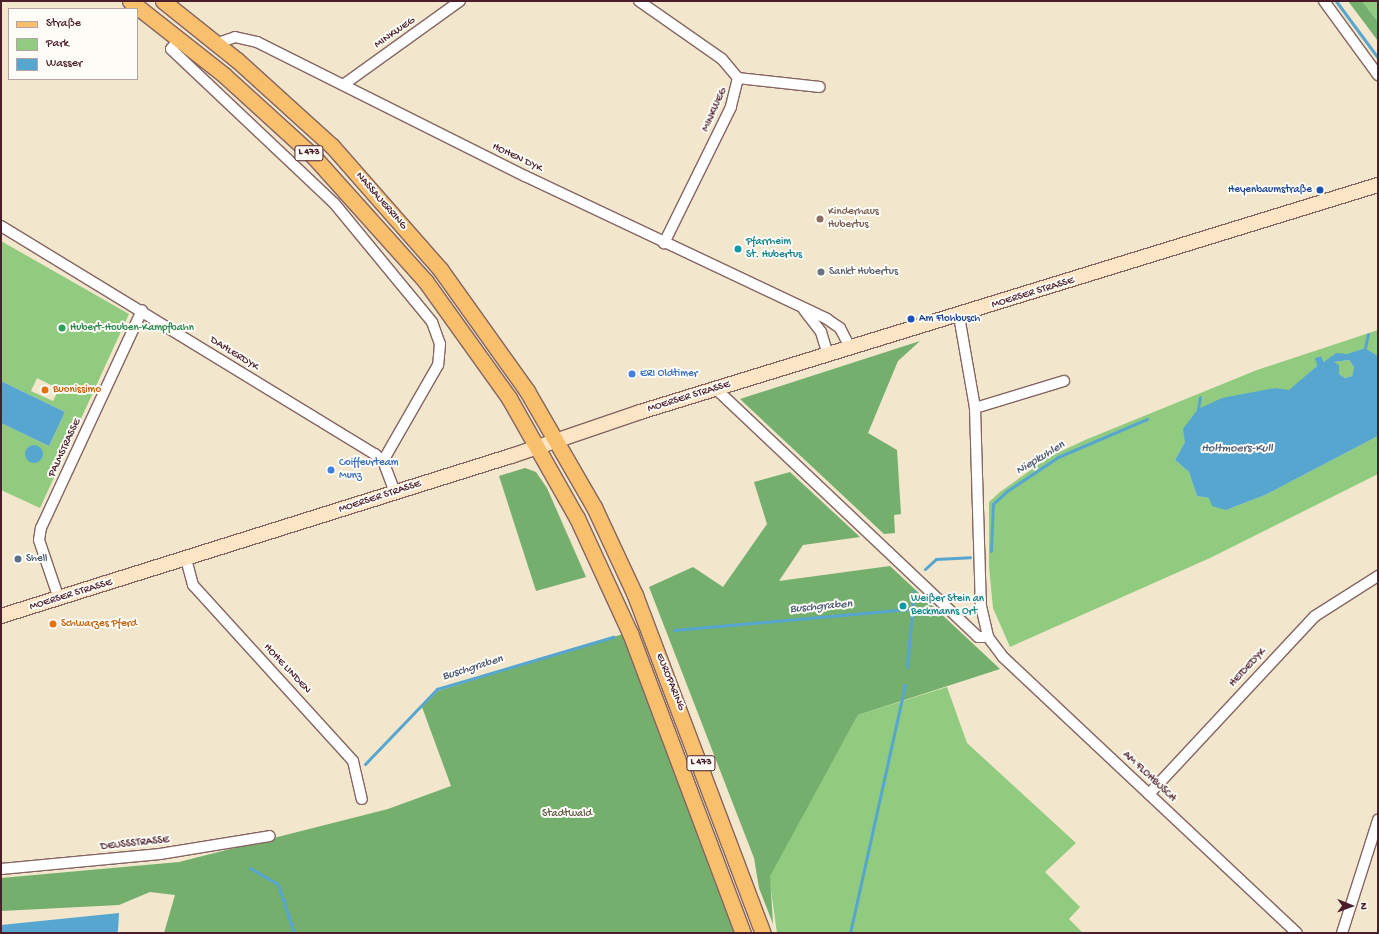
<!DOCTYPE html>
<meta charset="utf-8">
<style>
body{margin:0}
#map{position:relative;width:1379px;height:934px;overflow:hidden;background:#f2e6cc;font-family:"Gochi Hand",sans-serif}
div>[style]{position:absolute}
.green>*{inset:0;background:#90cb7f}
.forest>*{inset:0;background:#74af6e}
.water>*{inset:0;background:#56a6d0}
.round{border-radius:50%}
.stream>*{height:3px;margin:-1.5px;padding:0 1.5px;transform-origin:1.5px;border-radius:1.5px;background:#56a6d0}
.roads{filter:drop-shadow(1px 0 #856563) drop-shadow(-1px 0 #856563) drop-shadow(0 1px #856563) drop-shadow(0 -1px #856563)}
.minor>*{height:10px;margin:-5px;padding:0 5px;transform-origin:5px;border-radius:5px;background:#fff}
.secondary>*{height:14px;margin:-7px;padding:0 7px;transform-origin:7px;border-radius:7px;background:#fce5c4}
.primary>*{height:15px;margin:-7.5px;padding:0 7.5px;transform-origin:7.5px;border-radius:7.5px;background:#f8bf6c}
.dots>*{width:11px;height:11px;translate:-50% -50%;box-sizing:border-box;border:2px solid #fdfcf7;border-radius:50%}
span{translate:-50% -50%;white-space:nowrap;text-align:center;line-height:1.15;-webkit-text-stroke:4px #fdfcf7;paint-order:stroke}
.shield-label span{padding:1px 3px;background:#fdfcf7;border:1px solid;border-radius:3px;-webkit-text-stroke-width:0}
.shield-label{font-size:10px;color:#4a1f2b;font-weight:700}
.street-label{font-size:11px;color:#4a1f2b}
.transit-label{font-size:11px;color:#164399}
.right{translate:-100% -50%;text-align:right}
.left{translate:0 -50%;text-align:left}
.education-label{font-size:11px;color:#785e54}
.culture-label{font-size:11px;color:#0d838f}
.worship-label{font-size:11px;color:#5b616d}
.leisure-label{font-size:11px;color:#27864d}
.shop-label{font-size:11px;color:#366cbe}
.food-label{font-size:11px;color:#c56008}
.service-label{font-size:11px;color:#4e5e75}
.park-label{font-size:11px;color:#625b48}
.water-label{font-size:12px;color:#4f5c75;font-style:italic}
.frame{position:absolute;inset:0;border:2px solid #4a1f2b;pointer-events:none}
.legend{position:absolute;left:8px;top:8px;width:130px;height:72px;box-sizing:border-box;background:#fdfcf7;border:1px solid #b5a4a5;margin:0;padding:5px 7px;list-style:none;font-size:12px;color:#4a1f2b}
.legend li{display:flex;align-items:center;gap:8px;height:20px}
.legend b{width:20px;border:1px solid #b5a4a5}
.north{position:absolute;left:1331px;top:886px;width:40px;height:40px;-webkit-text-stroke:3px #fdfcf7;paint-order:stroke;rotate:91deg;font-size:11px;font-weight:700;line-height:16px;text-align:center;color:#4a1f2b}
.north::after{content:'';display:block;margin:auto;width:14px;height:18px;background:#4a1f2b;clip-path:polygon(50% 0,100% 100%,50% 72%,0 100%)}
</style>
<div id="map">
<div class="green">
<div style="clip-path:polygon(1362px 1px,1378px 1px,1378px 22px)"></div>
<div style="clip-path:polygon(evenodd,1px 241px,129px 314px,40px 508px,1px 490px,1px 423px,49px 446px,65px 412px,1px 381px,1px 241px,37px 378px,59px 389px,53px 401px,31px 391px,37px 378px)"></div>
<div style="clip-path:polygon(1378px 330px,1378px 356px,1365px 348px,1324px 362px,1321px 356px,1316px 358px,1317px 366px,1289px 391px,1275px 388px,1249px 395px,1185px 442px,1175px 460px,1189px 472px,1197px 496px,1209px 498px,1226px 510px,1265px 495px,1378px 436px,1378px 474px,1210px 558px,1010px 647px,993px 608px,989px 566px,989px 502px,1000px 492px,1049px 457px,1085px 440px,1257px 370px)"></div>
<div style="clip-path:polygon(1349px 360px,1354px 367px,1352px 376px,1345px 378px,1339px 374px,1334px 362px)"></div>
<div style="clip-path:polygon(947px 687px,967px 743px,1076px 843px,1045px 872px,1080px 907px,1069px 919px,1083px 933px,777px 933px,769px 876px,858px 715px)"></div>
</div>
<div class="forest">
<div style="clip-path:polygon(1348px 1px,1362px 1px,1378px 22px,1378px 41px)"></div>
<div style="clip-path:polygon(920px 341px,898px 361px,868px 433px,897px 450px,901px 514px,894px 515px,895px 533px,884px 534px,740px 399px)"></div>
<div style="clip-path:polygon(525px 468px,536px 472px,547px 488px,586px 577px,536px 591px,499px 476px)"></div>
<div style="clip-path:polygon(790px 472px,860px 537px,803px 545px,779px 581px,890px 566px,1000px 669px,858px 715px,770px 876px,773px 924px,759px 888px,754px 858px,649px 587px,693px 567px,723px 587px,767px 524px,754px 482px)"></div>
<div style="clip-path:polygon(623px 634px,737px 933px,164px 933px,175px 895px,150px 892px,119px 905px,1px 911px,1px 878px,179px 862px,388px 809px,451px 786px,422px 707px,438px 691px)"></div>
</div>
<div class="water">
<div style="clip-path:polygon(evenodd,1365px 348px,1378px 356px,1378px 436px,1265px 495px,1226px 510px,1212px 506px,1209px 498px,1197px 496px,1189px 472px,1175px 460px,1185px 442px,1183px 429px,1198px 409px,1222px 398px,1275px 388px,1289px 390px,1317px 366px,1315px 358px,1321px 356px,1324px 362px,1336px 353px,1347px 354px,1365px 348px,1349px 360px,1354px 367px,1352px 376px,1345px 378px,1339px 374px,1339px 365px,1334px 362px,1349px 360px)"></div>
<div style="clip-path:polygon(1px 381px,65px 412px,49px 446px,1px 423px)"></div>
<div class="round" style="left:25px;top:445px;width:18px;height:18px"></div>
<div style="clip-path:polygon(119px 913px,118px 931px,115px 933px,1px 933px,1px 925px)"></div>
</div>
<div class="stream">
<div style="left:1336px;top:1px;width:71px;rotate:53.6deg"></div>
<div style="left:1365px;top:348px;width:14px;rotate:-78deg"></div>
<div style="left:1198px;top:409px;width:12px;rotate:-81deg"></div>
<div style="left:991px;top:551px;width:47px;rotate:-87.6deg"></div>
<div style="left:993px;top:504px;width:19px;rotate:-43deg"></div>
<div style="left:1007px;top:491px;width:61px;rotate:-33.7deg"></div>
<div style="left:1058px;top:457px;width:97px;rotate:-23.1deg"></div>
<div style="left:925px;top:569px;width:15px;rotate:-42deg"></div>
<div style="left:936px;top:559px;width:34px;rotate:-3deg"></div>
<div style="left:674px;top:630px;width:238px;rotate:-5.1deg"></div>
<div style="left:907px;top:667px;width:76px;rotate:-84.7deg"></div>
<div style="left:365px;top:764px;width:104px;rotate:-46.2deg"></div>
<div style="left:437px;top:689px;width:184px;rotate:-16.5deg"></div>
<div style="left:250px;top:868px;width:32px;rotate:30deg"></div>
<div style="left:278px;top:884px;width:52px;rotate:71.9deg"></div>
<div style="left:850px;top:933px;width:254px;rotate:-77.5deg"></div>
</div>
<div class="roads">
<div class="minor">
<div style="left:639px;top:1px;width:101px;rotate:34.9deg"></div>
<div style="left:722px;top:59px;width:25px;rotate:50deg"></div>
<div style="left:738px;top:78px;width:30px;rotate:104deg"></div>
<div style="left:731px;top:107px;width:152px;rotate:116.2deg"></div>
<div style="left:1324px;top:1px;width:92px;rotate:53.9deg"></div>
<div style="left:180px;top:38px;width:14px;rotate:129deg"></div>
<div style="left:171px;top:49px;width:224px;rotate:43.4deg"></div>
<div style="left:334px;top:203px;width:154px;rotate:50.5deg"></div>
<div style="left:432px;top:322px;width:23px;rotate:70deg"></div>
<div style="left:440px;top:344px;width:21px;rotate:95deg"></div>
<div style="left:438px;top:365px;width:111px;rotate:119.8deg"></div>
<div style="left:218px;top:43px;width:18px;rotate:-19deg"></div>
<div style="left:235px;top:37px;width:23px;rotate:13deg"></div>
<div style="left:257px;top:42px;width:300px;rotate:26.6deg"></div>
<div style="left:525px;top:176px;width:334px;rotate:25.3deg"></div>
<div style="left:827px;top:319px;width:16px;rotate:35deg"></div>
<div style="left:840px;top:328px;width:22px;rotate:63deg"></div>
<div style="left:738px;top:78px;width:82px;rotate:6.3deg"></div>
<div style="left:343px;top:85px;width:144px;rotate:-35.7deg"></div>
<div style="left:1px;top:226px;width:438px;rotate:31.4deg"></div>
<div style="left:375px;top:454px;width:11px;rotate:41deg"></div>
<div style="left:383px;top:461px;width:34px;rotate:69deg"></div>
<div style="left:804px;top:310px;width:28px;rotate:52deg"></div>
<div style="left:821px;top:332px;width:24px;rotate:73deg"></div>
<div style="left:959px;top:316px;width:93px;rotate:80.1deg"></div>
<div style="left:975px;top:408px;width:198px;rotate:88.3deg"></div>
<div style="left:981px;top:606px;width:32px;rotate:77deg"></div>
<div style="left:988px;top:637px;width:25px;rotate:53deg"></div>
<div style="left:1003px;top:657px;width:403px;rotate:43.2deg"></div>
<div style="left:716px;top:389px;width:361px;rotate:43.4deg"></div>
<div style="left:978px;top:637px;width:10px"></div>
<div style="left:975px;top:408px;width:93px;rotate:-16.9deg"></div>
<div style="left:186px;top:559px;width:27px;rotate:75deg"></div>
<div style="left:193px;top:585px;width:238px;rotate:47.7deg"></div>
<div style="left:353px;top:761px;width:39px;rotate:77deg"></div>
<div style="left:59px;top:599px;width:62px;rotate:-108.7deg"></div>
<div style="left:39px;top:540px;width:12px;rotate:-81deg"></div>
<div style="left:41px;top:528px;width:240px;rotate:-65.1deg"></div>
<div style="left:1149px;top:794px;width:243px;rotate:-47deg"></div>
<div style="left:1315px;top:616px;width:75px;rotate:-32.4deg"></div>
<div style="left:1px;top:869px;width:160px;rotate:-5.4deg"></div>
<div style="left:160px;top:854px;width:111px;rotate:-9.3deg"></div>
<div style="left:1342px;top:933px;width:119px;rotate:-72.3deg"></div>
</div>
<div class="secondary">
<div style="left:1px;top:616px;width:535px;rotate:-17.42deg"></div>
<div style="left:511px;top:456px;width:136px;rotate:-18.8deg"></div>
<div style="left:640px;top:412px;width:772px;rotate:-17.1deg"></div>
</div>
<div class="primary">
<div style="left:130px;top:1px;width:120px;rotate:38.2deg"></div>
<div style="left:224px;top:75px;width:122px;rotate:42.3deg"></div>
<div style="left:314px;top:157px;width:168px;rotate:48.1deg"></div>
<div style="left:426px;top:282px;width:143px;rotate:54.4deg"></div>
<div style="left:509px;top:398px;width:138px;rotate:60.5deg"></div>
<div style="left:577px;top:518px;width:127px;rotate:65.3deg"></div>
<div style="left:630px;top:633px;width:321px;rotate:69.4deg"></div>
<div style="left:163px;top:1px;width:95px;rotate:38.6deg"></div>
<div style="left:237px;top:60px;width:128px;rotate:42.2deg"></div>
<div style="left:332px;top:146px;width:164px;rotate:48.7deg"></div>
<div style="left:440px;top:269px;width:150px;rotate:54.5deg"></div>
<div style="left:527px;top:391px;width:134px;rotate:60deg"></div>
<div style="left:594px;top:507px;width:97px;rotate:65deg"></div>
<div style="left:635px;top:595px;width:361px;rotate:69.3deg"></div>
</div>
</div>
<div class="dots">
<div style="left:1320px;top:190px;background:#1a4fb4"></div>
<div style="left:820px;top:219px;background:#8d6e63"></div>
<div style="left:738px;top:249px;background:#0f9aa8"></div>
<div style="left:821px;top:272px;background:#6b7280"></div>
<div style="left:911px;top:319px;background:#1a4fb4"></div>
<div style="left:62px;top:328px;background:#2e9e5b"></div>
<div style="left:632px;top:374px;background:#3f7fe0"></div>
<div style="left:45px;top:390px;background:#e8710a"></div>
<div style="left:331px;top:470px;background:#3f7fe0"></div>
<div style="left:18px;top:559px;background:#5c6f8a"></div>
<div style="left:903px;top:606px;background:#0f9aa8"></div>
<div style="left:53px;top:624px;background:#e8710a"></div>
</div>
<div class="shield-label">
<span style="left:309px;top:153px">L 473</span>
<span style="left:701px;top:763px">L 473</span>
</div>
<div class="street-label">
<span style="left:395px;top:33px;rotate:-35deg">MINKWEG</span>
<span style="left:715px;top:110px;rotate:-66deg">MINKWEG</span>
<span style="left:517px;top:158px;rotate:26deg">HOHEN DYK</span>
<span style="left:381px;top:201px;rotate:49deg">NASSAUERRING</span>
<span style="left:1033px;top:293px;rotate:-17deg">MOERSER STRASSE</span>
<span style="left:234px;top:354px;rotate:32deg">DAHLERDYK</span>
<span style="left:689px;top:397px;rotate:-17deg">MOERSER STRASSE</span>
<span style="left:65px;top:448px;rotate:-65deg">PALMSTRASSE</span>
<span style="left:380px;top:497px;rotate:-18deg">MOERSER STRASSE</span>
<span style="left:71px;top:595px;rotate:-17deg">MOERSER STRASSE</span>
<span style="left:1248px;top:668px;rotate:-47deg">HEIDEDYK</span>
<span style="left:287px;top:669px;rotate:47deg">HOHE LINDEN</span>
<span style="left:670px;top:682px;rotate:68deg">EUROPARING</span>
<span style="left:1149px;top:777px;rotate:43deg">AM FLOHBUSCH</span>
<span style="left:135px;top:844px;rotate:-6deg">DEUSSSTRASSE</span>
</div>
<div class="transit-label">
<span class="right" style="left:1312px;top:190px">Heyenbaumstraße</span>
<span class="left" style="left:919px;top:319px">Am Flohbusch</span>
</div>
<div class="education-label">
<span class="left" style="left:828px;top:219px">Kinderhaus<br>Hubertus</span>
</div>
<div class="culture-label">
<span class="left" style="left:746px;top:249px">Pfarrheim<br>St. Hubertus</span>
<span class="left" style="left:911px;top:606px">Weißer Stein an<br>Beckmanns Ort</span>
</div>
<div class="worship-label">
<span class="left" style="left:829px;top:272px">Sankt Hubertus</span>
</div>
<div class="leisure-label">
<span class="left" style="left:70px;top:328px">Hubert-Houben-Kampfbahn</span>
</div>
<div class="shop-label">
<span class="left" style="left:640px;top:374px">ERI Oldtimer</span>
<span class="left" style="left:339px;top:470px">Coiffeurteam<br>Munz</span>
</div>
<div class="food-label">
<span class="left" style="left:53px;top:390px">Buonissimo</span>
<span class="left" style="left:61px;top:624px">Schwarzes Pferd</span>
</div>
<div class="service-label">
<span class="left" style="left:26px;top:559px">Shell</span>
</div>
<div class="park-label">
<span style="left:567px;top:814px">Stadtwald</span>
</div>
<div class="water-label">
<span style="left:1237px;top:450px">Holtmoers-Kull</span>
<span style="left:1041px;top:459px;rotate:-31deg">Niepkuhlen</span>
<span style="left:821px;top:608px;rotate:-5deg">Buschgraben</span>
<span style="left:473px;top:669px;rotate:-17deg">Buschgraben</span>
</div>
<div class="frame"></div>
<ul class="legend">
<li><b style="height:5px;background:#f8bf6c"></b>Straße</li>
<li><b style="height:11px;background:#90cb7f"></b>Park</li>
<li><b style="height:11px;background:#56a6d0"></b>Wasser</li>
</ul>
<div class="north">N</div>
</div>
